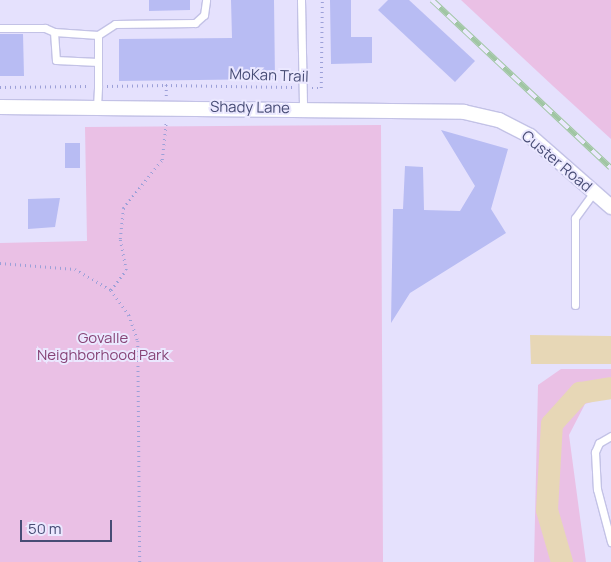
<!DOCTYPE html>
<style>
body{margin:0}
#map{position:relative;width:611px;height:562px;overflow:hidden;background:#e5e1fd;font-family:Manrope,sans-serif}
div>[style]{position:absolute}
.green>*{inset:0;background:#eac0e5}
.water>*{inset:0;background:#e7d7b6}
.river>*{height:22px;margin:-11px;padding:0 11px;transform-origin:11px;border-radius:11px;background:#e7d7b6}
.building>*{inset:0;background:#b8bcf3}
.path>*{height:2.5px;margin-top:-1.25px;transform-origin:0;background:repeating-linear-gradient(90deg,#9ca0d8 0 1px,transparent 0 5px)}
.roads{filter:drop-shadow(1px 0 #c3c2e6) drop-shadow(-1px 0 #c3c2e6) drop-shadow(0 1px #c3c2e6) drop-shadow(0 -1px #c3c2e6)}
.lane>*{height:7px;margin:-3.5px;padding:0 3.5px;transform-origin:3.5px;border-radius:3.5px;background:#fff}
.street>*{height:14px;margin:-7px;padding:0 7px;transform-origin:7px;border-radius:7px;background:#fff}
.rail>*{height:5.5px;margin-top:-2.75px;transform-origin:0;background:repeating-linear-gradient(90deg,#ebe8ff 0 11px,#a0c6a3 0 22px);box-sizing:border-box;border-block:1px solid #a0c6a3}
span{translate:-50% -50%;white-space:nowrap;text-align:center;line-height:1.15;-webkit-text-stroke:4px #ebe8ff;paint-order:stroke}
.street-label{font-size:15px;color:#474c75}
.park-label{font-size:15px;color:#874477}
.scale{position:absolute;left:20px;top:520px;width:92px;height:22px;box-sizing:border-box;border:2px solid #474c75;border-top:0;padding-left:6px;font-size:15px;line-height:18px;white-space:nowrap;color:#474c75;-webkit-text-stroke:4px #ebe8ff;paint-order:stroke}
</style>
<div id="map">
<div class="green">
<div style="clip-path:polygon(461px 0,611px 0,611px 139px,553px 86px)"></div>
<div style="clip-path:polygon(381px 125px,383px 562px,0 562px,0 243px,87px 241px,85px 127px)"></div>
<div style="clip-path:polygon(561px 369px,611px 369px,611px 396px,585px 404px,569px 435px,586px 562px,534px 562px,538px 385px)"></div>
</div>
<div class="water">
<div style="clip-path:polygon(530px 335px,611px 336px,611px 364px,531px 364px)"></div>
</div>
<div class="river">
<div style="left:562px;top:562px;width:54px;rotate:-106.1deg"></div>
<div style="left:547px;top:510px;width:86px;rotate:-86.7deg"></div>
<div style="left:552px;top:424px;width:42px;rotate:-47.9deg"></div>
<div style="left:580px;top:393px;width:31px;rotate:-9deg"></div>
</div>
<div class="building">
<div style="clip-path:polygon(149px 0,190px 0,190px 10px,149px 11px)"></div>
<div style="clip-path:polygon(231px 0,274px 0,275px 79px,119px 81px,119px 39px,232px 38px)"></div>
<div style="clip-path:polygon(330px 0,351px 0,351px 37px,372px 37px,372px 63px,331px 64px)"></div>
<div style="clip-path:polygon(388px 0,409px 0,475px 61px,455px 82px,378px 10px)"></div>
<div style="clip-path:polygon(0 34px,23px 34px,24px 76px,0 76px)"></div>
<div style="clip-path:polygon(441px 130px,508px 149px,491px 209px,506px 233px,410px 293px,391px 323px,393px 209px,403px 209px,405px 166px,423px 167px,424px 210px,460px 211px,475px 186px)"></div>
<div style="clip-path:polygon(65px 143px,80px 143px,80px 168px,65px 168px)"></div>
<div style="clip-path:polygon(60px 198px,55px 227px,28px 229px,28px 199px)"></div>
</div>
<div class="path">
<div style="left:107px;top:86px;width:59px;rotate:-1deg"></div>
<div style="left:0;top:87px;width:89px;rotate:-0.6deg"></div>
<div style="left:312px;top:88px;width:9px"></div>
<div style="left:321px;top:88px;width:88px;rotate:-89.3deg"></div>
<div style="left:166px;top:96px;width:11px;rotate:-90deg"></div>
<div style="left:166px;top:85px;width:128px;rotate:0.9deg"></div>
<div style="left:0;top:263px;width:75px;rotate:4.6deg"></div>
<div style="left:75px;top:269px;width:42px;rotate:30.3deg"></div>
<div style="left:111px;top:290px;width:31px;rotate:54deg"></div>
<div style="left:129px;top:315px;width:28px;rotate:71deg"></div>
<div style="left:138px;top:341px;width:221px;rotate:89.5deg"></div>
<div style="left:111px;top:290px;width:25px;rotate:-53deg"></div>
<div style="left:126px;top:270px;width:32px;rotate:-101deg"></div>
<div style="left:120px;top:239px;width:31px;rotate:-84deg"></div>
<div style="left:123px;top:208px;width:62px;rotate:-50.9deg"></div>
<div style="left:162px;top:160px;width:39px;rotate:-84deg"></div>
</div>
<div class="roads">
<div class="lane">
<div style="left:301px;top:0;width:107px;rotate:88.9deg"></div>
<div style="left:0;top:28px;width:45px"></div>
<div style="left:45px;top:28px;width:10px;rotate:24deg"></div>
<div style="left:98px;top:35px;width:20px;rotate:-33deg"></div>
<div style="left:115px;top:24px;width:80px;rotate:-0.7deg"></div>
<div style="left:195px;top:23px;width:12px;rotate:-42deg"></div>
<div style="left:204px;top:15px;width:15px;rotate:-82deg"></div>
<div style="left:97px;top:107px;width:21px;rotate:-87deg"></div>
<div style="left:98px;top:86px;width:51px;rotate:-90deg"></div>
<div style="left:98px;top:35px;width:44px;rotate:-176.1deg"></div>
<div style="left:54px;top:32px;width:28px;rotate:86deg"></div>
<div style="left:56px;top:60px;width:42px;rotate:2.7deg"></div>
<div style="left:575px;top:305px;width:87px;rotate:-90deg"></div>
<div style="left:575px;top:218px;width:32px;rotate:-54deg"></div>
<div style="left:611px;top:436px;width:14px;rotate:150deg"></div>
<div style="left:599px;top:443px;width:10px;rotate:114deg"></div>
<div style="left:595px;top:452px;width:37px;rotate:87deg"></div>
<div style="left:597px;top:489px;width:55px;rotate:75.2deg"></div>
</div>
<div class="street">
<div style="left:0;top:107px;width:464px;rotate:0.6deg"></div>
<div style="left:464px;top:112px;width:36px;rotate:13deg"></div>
<div style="left:499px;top:120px;width:35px;rotate:27deg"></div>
<div style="left:530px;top:136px;width:108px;rotate:41.2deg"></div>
</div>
</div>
<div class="rail">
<div style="left:432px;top:0;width:245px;rotate:43.2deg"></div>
</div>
<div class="street-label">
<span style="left:269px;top:75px;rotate:2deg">MoKan Trail</span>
<span style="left:250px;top:107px;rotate:1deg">Shady Lane</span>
<span style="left:557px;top:161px;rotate:40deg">Custer Road</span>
</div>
<div class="park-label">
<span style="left:103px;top:346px">Govalle<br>Neighborhood Park</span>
</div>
<div class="scale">50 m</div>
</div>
